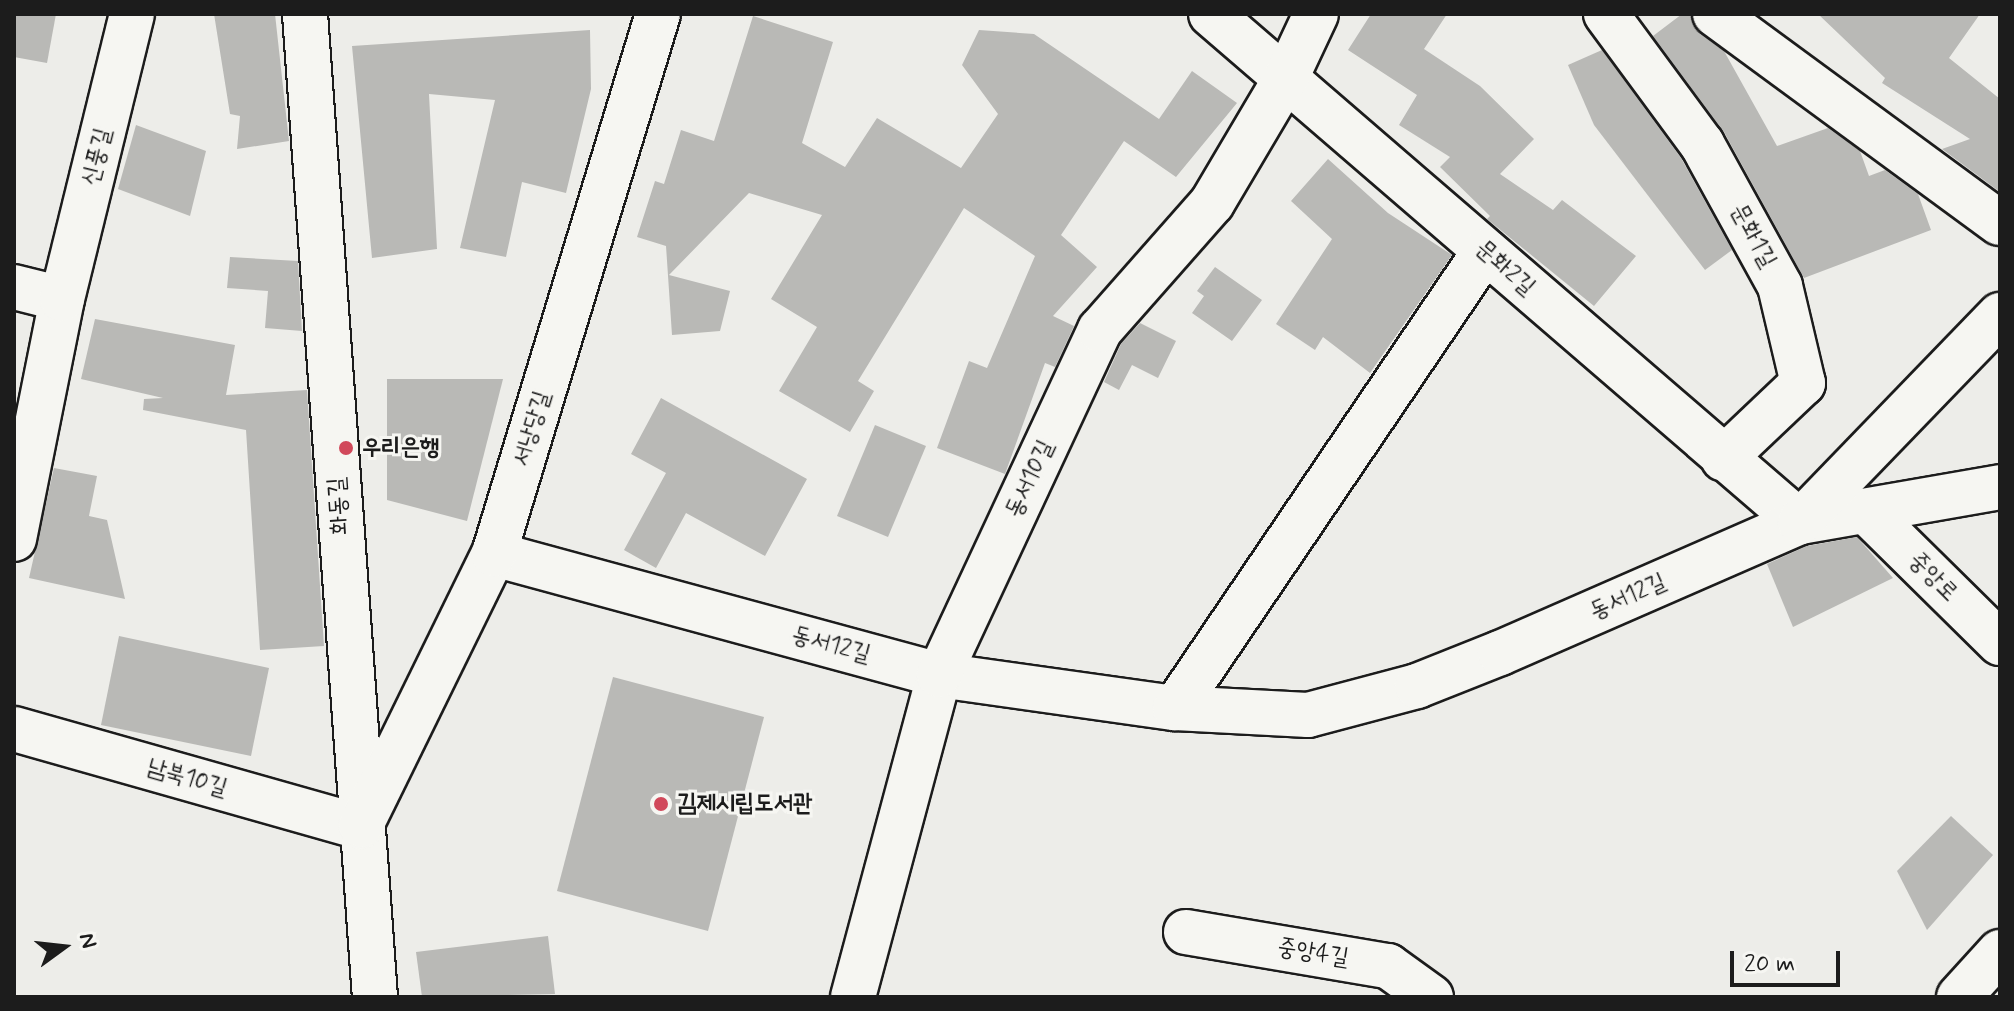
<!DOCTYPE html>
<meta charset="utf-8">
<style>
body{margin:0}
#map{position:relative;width:2014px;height:1011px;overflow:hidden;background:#edede9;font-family:Mynerve,"Poor Story",sans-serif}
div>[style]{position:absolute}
.building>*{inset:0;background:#b9b9b6}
.roads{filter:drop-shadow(2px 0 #1c1c1c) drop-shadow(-2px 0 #1c1c1c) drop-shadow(0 2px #1c1c1c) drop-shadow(0 -2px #1c1c1c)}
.minor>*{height:44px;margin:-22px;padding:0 22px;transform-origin:22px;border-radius:22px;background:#f6f6f2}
.dots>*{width:22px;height:22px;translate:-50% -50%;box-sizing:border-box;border:4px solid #f6f6f2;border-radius:50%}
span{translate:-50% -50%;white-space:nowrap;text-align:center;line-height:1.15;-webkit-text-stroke:6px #f6f6f2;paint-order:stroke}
.street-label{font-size:24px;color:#1c1c1c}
.poi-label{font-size:24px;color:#1c1c1c;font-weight:700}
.left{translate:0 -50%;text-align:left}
.frame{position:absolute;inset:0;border:16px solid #1c1c1c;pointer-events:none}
.north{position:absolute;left:24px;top:907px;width:80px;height:80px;-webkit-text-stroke:6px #f6f6f2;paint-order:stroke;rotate:75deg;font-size:22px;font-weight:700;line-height:32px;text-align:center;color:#1c1c1c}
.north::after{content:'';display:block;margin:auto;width:28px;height:36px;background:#1c1c1c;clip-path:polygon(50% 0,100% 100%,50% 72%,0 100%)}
.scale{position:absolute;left:1730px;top:951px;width:110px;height:36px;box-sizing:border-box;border:4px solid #1c1c1c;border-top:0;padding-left:10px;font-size:24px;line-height:28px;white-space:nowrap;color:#1c1c1c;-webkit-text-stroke:6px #f6f6f2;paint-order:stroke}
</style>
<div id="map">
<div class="building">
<div style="clip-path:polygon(14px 14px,56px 14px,47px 63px,14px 57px)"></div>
<div style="clip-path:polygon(214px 14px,275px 14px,289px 141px,237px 149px,240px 116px,230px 114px)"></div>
<div style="clip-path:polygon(1371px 14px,1447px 14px,1424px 49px,1480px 86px,1534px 139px,1500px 174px,1553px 210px,1562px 200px,1636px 256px,1594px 306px,1487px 219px,1490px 216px,1440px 167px,1450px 157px,1399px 125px,1417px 95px,1348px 50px)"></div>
<div style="clip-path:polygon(1682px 14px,1690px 14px,1700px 34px,1724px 51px,1777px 146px,1828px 128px,1860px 151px,1869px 176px,1885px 170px,1918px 194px,1931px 230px,1804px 278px,1724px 132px,1653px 36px)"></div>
<div style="clip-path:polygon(1818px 14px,1980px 14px,1949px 58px,2000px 99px,2000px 192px,1942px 149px,1970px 139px,1882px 83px,1885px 78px)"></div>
<div style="clip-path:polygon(753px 16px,833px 42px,802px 143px,845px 167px,877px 118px,961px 168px,998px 114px,962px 65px,979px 30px,1034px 34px,1159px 119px,1192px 71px,1237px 103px,1176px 177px,1124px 141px,1061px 235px,1097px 267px,1053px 316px,1074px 326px,1055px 367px,1045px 363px,1005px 474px,937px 448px,969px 361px,987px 368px,1035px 256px,964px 208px,858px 381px,874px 391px,850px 432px,779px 391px,817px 327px,771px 299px,822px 215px,749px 193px,669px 275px,730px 291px,720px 331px,672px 335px,666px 246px,637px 237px,655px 181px,664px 184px,681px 130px,714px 141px)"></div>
<div style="clip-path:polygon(590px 30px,591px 89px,566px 193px,522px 182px,506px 257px,460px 248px,495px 100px,429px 94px,437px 249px,372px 258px,352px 46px)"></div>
<div style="clip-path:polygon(1602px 50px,1681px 158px,1732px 250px,1705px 270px,1594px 125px,1568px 65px)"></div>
<div style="clip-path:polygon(136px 125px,206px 151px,190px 216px,118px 189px)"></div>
<div style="clip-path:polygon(1328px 159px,1388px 213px,1452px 255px,1370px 373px,1323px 337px,1315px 350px,1276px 324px,1332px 239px,1291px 201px)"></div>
<div style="clip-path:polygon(230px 257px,298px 261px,302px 331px,265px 328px,268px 291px,227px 288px)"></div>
<div style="clip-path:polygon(1215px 267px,1262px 300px,1232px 341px,1192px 313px,1204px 296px,1197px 291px)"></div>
<div style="clip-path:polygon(95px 319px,235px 345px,226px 395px,307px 390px,324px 646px,260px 650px,246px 430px,143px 410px,144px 399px,163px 398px,81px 379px)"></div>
<div style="clip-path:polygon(1140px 323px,1176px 341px,1158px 378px,1132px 365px,1119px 390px,1104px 382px,1121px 344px)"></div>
<div style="clip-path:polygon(387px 379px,503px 379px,467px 521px,387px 500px)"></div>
<div style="clip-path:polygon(661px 398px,807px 479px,765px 556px,686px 513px,656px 568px,624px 550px,666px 473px,631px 454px)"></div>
<div style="clip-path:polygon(875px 425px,926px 446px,888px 537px,837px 516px)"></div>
<div style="clip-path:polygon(54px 468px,97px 476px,89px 516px,107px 520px,125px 599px,29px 578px)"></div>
<div style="clip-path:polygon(1857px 537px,1893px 578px,1793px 627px,1767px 564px,1807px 546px)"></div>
<div style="clip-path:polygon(119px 636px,269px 668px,251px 756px,101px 725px)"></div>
<div style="clip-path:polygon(613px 677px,764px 717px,708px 931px,557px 891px)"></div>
<div style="clip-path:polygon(1951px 816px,1993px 855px,1927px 930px,1897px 871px)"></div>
<div style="clip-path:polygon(548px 936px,555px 994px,422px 997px,416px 952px)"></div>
</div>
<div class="roads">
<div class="minor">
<div style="left:305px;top:14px;width:985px;rotate:85.93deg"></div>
<div style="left:1211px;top:14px;width:778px;rotate:40.78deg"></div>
<div style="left:1606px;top:14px;width:162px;rotate:53.6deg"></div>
<div style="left:1702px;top:144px;width:162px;rotate:61.2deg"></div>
<div style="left:1780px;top:286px;width:100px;rotate:76.7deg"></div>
<div style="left:1803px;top:383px;width:110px;rotate:136.5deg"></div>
<div style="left:1715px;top:14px;width:353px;rotate:36.3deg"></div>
<div style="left:14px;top:287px;width:49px;rotate:14deg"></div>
<div style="left:1866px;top:511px;width:188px;rotate:44.6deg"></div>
<div style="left:1800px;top:522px;width:203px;rotate:-9.9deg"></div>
<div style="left:14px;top:539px;width:245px;rotate:-78.7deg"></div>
<div style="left:62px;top:299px;width:293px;rotate:-76.2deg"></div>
<div style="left:494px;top:554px;width:461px;rotate:15.2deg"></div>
<div style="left:939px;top:675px;width:238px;rotate:8deg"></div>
<div style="left:1175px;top:708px;width:133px;rotate:3deg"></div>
<div style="left:1308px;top:715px;width:113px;rotate:-14.9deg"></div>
<div style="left:1417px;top:686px;width:89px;rotate:-21.7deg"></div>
<div style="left:1500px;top:653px;width:327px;rotate:-23.6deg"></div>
<div style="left:1800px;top:522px;width:288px;rotate:-46deg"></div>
<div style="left:1175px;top:708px;width:552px;rotate:-55.85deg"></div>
<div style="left:14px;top:729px;width:360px;rotate:15.8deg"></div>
<div style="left:361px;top:825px;width:302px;rotate:-63.9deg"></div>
<div style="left:494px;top:554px;width:564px;rotate:-73.11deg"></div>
<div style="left:1186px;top:932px;width:205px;rotate:9.6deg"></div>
<div style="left:1388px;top:966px;width:53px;rotate:35.8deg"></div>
<div style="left:853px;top:997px;width:333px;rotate:-75deg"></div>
<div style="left:939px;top:675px;width:381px;rotate:-65deg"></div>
<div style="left:1100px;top:330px;width:169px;rotate:-48.6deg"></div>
<div style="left:1212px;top:203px;width:147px;rotate:-59.4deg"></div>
<div style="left:1287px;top:76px;width:68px;rotate:-64.9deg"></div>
<div style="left:1959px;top:997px;width:61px;rotate:-47.7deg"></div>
</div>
</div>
<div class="dots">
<div style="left:346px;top:448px;background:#d1495b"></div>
<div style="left:661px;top:804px;background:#d1495b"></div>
</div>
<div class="street-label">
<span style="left:97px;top:157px;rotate:-76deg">신풍길</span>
<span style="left:1753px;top:236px;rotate:61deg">문화1길</span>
<span style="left:1505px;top:268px;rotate:41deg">문화2길</span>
<span style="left:532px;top:429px;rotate:-73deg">서낭당길</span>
<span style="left:1030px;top:479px;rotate:-65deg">동서10길</span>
<span style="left:339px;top:506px;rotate:-94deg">화동길</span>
<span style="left:1933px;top:577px;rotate:45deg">중앙로</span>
<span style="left:1628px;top:597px;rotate:-24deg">동서12길</span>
<span style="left:831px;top:645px;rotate:15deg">동서12길</span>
<span style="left:187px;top:778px;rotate:16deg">남북10길</span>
<span style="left:1313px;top:953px;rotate:9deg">중앙4길</span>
</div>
<div class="poi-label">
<span class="left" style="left:362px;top:448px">우리은행</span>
<span class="left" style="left:677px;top:804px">김제시립도서관</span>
</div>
<div class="frame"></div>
<div class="north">N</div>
<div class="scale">20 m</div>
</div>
